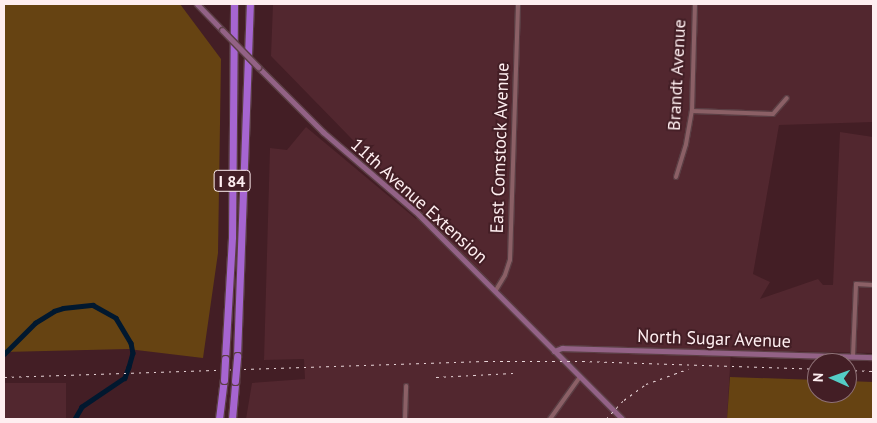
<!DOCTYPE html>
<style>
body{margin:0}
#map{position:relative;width:877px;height:423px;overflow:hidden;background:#431e25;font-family:"PT Sans",sans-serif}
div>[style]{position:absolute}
.built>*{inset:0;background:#52272f}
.green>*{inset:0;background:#664312}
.canal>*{height:4.5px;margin:-2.25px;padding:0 2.25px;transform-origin:2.25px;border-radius:2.25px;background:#01182f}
.roads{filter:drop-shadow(1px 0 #5b3e44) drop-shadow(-1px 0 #5b3e44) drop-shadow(0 1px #5b3e44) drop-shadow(0 -1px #5b3e44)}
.street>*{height:4px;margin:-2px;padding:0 2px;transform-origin:2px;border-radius:2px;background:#8b6066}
.secondary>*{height:5px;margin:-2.5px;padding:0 2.5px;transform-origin:2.5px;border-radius:2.5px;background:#936286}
.highway>*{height:7px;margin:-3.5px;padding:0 3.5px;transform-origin:3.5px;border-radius:3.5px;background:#a665d1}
.rail>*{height:1px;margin-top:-0.5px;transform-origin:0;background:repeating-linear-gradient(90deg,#e9d6d9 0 2.5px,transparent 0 7.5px)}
.bridges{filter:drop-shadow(1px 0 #5b3e44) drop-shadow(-1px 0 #5b3e44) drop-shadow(0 1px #5b3e44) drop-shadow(0 -1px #5b3e44)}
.secondary-bridge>*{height:5px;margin:-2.5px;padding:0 2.5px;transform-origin:2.5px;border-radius:2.5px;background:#936286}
.highway-bridge>*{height:7px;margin:-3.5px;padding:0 3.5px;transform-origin:3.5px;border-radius:3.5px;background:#a665d1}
span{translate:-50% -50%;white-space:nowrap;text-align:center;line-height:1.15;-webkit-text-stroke:4px #431e25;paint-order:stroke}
.shield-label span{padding:1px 4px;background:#431e25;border:1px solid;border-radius:4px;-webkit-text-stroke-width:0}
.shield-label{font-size:16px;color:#feeef0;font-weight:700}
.street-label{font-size:18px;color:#feeef0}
.frame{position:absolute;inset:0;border:5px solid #feeef0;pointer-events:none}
.north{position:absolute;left:807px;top:353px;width:50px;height:50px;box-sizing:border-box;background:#431e25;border:1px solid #8e7176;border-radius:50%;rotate:272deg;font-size:14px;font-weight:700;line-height:20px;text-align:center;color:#feeef0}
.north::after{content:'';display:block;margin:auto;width:18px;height:22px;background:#54cdc6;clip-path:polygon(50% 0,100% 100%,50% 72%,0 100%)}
</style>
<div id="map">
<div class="built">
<div style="clip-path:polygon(273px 4px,873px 4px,873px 122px,779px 125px,753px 274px,770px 282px,760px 299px,818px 279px,823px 285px,833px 285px,840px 132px,873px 137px,873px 353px,731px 350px,727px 419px,246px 419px,252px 383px,305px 379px,304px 359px,264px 360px,270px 148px,287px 150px,306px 127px,416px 219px,423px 212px,271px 56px)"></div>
<div style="clip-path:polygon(4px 383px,66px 383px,66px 419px,4px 419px)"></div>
</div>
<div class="green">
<div style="clip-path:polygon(4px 4px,180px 4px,221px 59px,218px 253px,203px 358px,128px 349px,4px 352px)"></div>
<div style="clip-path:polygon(730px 377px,817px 380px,817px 393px,847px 393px,847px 381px,873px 382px,873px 419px,727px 419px)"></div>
</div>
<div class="canal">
<div style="left:4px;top:354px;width:44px;rotate:-45deg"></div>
<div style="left:35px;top:323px;width:22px;rotate:-32deg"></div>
<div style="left:54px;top:311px;width:9px;rotate:-18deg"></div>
<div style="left:63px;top:308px;width:30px;rotate:-6deg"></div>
<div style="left:93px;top:305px;width:26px;rotate:29deg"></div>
<div style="left:116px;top:318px;width:29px;rotate:59deg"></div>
<div style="left:131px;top:343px;width:10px;rotate:79deg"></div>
<div style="left:133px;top:353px;width:15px;rotate:106deg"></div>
<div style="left:129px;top:367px;width:12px;rotate:110deg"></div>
<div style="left:125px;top:378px;width:52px;rotate:146deg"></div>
<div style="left:82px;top:407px;width:14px;rotate:120deg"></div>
</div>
<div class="roads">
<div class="street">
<div style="left:692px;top:111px;width:81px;rotate:2.1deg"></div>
<div style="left:773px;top:114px;width:21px;rotate:-49deg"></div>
<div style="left:676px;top:177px;width:34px;rotate:-73deg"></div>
<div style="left:686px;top:144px;width:34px;rotate:-80deg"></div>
<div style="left:692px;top:111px;width:107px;rotate:-88.4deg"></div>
<div style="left:496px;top:290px;width:17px;rotate:-59deg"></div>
<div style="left:505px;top:275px;width:16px;rotate:-72deg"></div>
<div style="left:510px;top:260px;width:256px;rotate:-88.2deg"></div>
<div style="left:853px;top:356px;width:72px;rotate:-87.6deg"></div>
<div style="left:856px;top:284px;width:17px;rotate:3deg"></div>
<div style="left:405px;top:419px;width:33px;rotate:-88deg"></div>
<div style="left:550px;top:419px;width:52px;rotate:-54.5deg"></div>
</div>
<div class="secondary">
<div style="left:197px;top:4px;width:36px;rotate:46deg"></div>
<div style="left:258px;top:67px;width:92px;rotate:45deg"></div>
<div style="left:323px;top:132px;width:121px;rotate:40.7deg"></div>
<div style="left:415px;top:211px;width:293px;rotate:45.1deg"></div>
<div style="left:554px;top:351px;width:9px;rotate:-21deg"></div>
<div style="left:562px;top:348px;width:311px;rotate:1.7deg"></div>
</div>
<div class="highway">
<div style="left:237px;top:356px;width:352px;rotate:-87.9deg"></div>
<div style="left:225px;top:359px;width:122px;rotate:-86.7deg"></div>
<div style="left:232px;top:237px;width:233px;rotate:-89.5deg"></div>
<div style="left:219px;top:419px;width:39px;rotate:-83deg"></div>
<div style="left:232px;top:419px;width:38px;rotate:-85deg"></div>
</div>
</div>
<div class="rail">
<div style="left:847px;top:370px;width:26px;rotate:2deg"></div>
<div style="left:4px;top:377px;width:481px;rotate:-1.9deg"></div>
<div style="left:485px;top:361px;width:97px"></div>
<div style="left:582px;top:361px;width:235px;rotate:1.9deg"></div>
<div style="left:436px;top:377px;width:77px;rotate:-3deg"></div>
<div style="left:606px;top:419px;width:26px;rotate:-47deg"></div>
<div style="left:624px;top:400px;width:27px;rotate:-36deg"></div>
<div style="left:646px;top:384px;width:45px;rotate:-19.7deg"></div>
</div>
<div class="bridges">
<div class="secondary-bridge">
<div style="left:222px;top:30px;width:52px;rotate:45.8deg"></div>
</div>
<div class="highway-bridge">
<div style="left:224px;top:380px;width:21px;rotate:-87deg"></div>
<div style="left:235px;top:381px;width:25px;rotate:-85deg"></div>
</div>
</div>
<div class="shield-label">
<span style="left:232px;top:181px">I 84</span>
</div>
<div class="street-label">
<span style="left:677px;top:75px;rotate:-87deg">Brandt Avenue</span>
<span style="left:500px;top:148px;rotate:-88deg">East Comstock Avenue</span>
<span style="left:419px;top:201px;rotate:42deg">11th Avenue Extension</span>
<span style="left:714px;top:339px;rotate:2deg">North Sugar Avenue</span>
</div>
<div class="frame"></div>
<div class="north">N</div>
</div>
